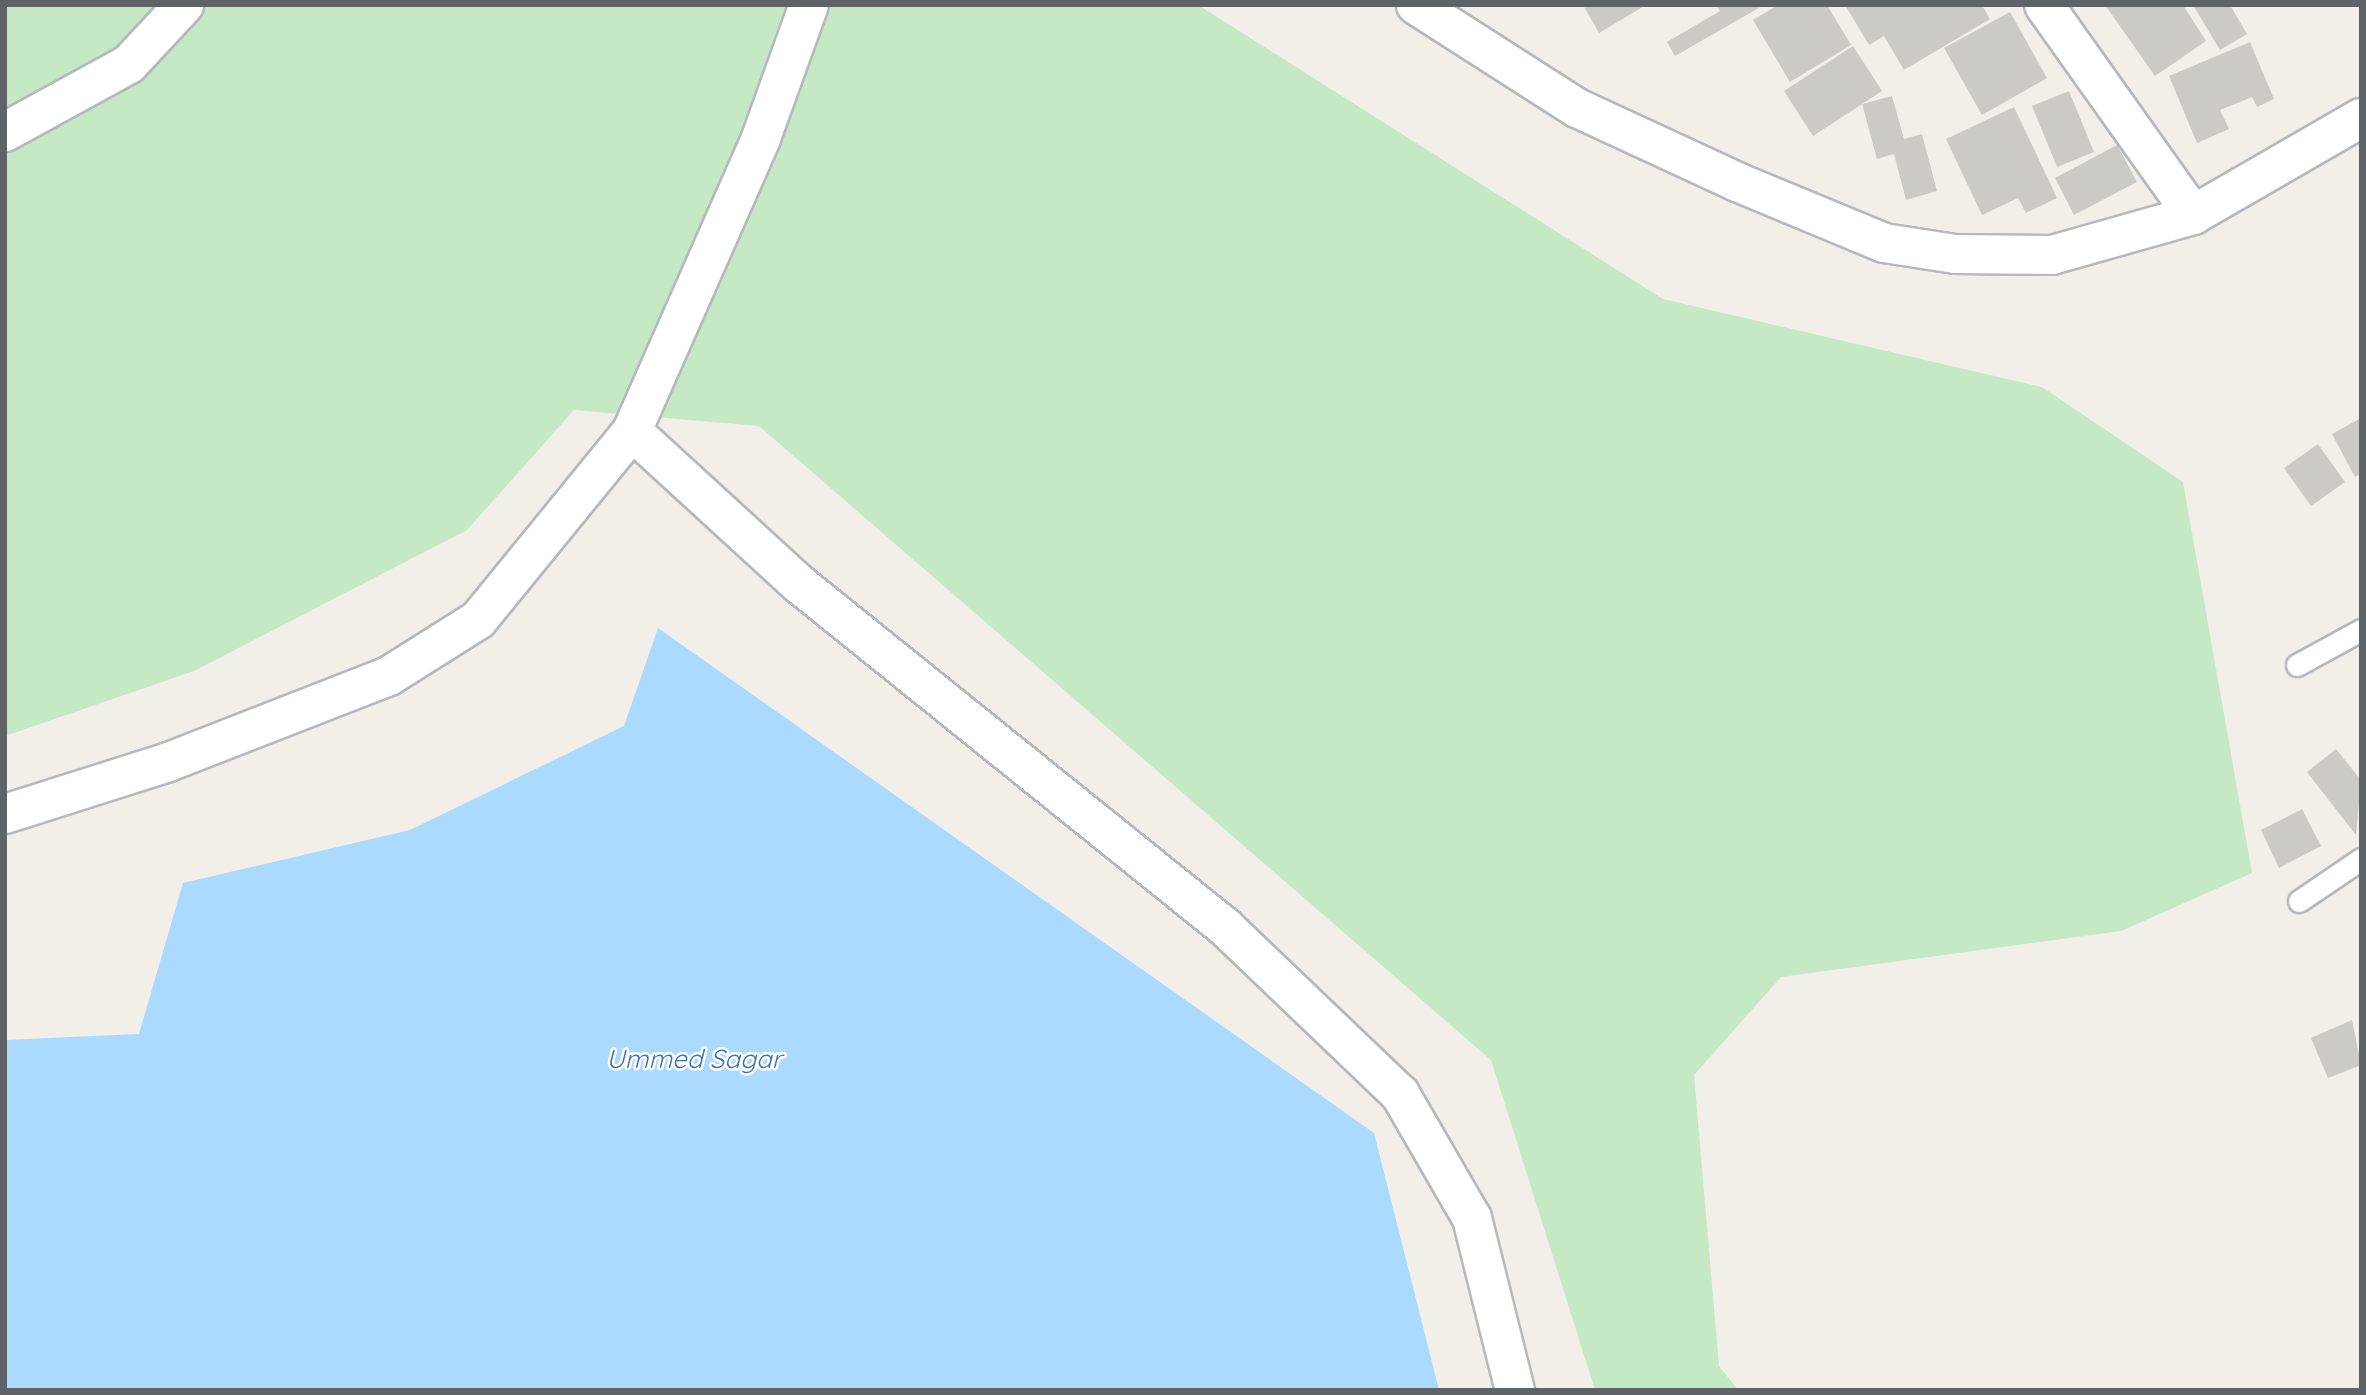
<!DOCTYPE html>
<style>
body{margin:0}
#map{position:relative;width:2366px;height:1395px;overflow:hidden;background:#f1efe8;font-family:Quicksand,sans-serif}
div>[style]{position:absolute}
.green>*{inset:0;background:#c5e8c5}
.water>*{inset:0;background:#aadaff}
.building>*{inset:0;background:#cccac5}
.roads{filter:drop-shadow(2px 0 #b5b8bc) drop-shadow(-2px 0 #b5b8bc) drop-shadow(0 2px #b5b8bc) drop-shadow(0 -2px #b5b8bc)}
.service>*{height:21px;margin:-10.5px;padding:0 10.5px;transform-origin:10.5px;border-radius:10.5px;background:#fff}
.minor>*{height:38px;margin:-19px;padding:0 19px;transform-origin:19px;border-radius:19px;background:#fff}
.tertiary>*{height:38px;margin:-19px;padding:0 19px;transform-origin:19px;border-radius:19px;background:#fff}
span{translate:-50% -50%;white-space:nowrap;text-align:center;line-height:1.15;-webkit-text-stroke:5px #fff;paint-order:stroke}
.water-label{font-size:26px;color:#4174aa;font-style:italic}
.frame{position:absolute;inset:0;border:7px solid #5f6368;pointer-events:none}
</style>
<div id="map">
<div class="green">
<div style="clip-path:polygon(5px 5px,1198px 5px,1663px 299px,2042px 387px,2183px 482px,2252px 873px,2121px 931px,1781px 977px,1694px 1075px,1719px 1366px,1738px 1390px,1595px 1390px,1491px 1060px,759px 426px,574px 410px,467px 530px,194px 671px,5px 736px)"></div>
</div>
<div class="water">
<div style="clip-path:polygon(658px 628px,1374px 1133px,1439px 1390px,5px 1390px,5px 1040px,139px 1034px,183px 883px,410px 830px,624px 726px)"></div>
</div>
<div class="building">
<div style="clip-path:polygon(1583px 5px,1646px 5px,1599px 33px)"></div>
<div style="clip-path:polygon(1716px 5px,1764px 5px,1675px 56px,1667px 42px,1720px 11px)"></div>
<div style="clip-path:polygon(1778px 5px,1827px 5px,1851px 45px,1790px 82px,1753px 20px)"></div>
<div style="clip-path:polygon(1845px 5px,1982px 5px,1990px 19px,1904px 70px,1884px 36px,1869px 45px)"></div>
<div style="clip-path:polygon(2105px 5px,2183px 5px,2206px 41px,2155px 76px)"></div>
<div style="clip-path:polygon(2193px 5px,2230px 5px,2247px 34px,2220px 50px)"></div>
<div style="clip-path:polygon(2010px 12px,2047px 78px,1982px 115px,1944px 48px)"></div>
<div style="clip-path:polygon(2250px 42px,2274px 99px,2257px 107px,2252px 97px,2220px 110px,2229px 129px,2197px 143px,2169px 76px)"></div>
<div style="clip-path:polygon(1853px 46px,1882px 91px,1813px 136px,1784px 91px)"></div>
<div style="clip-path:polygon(2069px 91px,2094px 152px,2057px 167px,2032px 106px)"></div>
<div style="clip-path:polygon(1892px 96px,1904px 139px,1922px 134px,1937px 191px,1906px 200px,1894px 154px,1877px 159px,1862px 104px)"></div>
<div style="clip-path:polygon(2014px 107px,2057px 198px,2026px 213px,2018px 198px,1982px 215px,1946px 139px)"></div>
<div style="clip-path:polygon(2117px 145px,2137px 182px,2074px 215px,2055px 178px)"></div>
<div style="clip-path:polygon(2361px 418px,2361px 474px,2355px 477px,2332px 434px)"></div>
<div style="clip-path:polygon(2318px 444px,2345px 482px,2311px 506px,2284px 468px)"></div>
<div style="clip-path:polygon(2336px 749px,2361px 780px,2356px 835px,2307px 772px)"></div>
<div style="clip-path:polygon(2302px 809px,2321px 846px,2279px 868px,2261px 830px)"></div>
<div style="clip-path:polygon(2352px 1020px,2361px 1065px,2328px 1078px,2311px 1038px)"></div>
</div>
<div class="roads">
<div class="service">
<div style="left:2297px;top:665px;width:73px;rotate:-28.7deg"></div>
<div style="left:2299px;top:901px;width:75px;rotate:-34.1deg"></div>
</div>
<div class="minor">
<div style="left:2044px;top:5px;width:257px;rotate:54.6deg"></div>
<div style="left:5px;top:132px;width:141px;rotate:-28.7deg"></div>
<div style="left:129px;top:64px;width:81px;rotate:-47deg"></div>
<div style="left:632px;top:431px;width:226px;rotate:42.5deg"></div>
<div style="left:799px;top:584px;width:547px;rotate:38.84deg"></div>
<div style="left:1225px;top:927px;width:242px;rotate:43.7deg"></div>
<div style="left:1400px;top:1094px;width:143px;rotate:59.9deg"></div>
<div style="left:1472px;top:1218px;width:177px;rotate:76deg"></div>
</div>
<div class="tertiary">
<div style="left:1416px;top:5px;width:191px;rotate:32.6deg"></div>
<div style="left:1577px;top:108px;width:176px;rotate:24.8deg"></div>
<div style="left:1737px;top:182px;width:159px;rotate:22.5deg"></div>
<div style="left:1884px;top:243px;width:72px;rotate:8.8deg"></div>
<div style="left:1955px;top:254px;width:97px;rotate:0.6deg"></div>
<div style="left:2052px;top:255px;width:147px;rotate:-15.8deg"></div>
<div style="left:2193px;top:215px;width:194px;rotate:-30deg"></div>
<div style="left:5px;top:814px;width:169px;rotate:-17.6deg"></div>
<div style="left:166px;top:763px;width:239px;rotate:-21.3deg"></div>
<div style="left:389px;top:676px;width:105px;rotate:-32.2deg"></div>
<div style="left:478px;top:620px;width:244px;rotate:-50.8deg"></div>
<div style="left:632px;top:431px;width:320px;rotate:-66.2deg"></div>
<div style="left:761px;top:138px;width:141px;rotate:-70.2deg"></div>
</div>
</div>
<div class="water-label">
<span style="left:694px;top:1059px">Ummed Sagar</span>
</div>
<div class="frame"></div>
</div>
